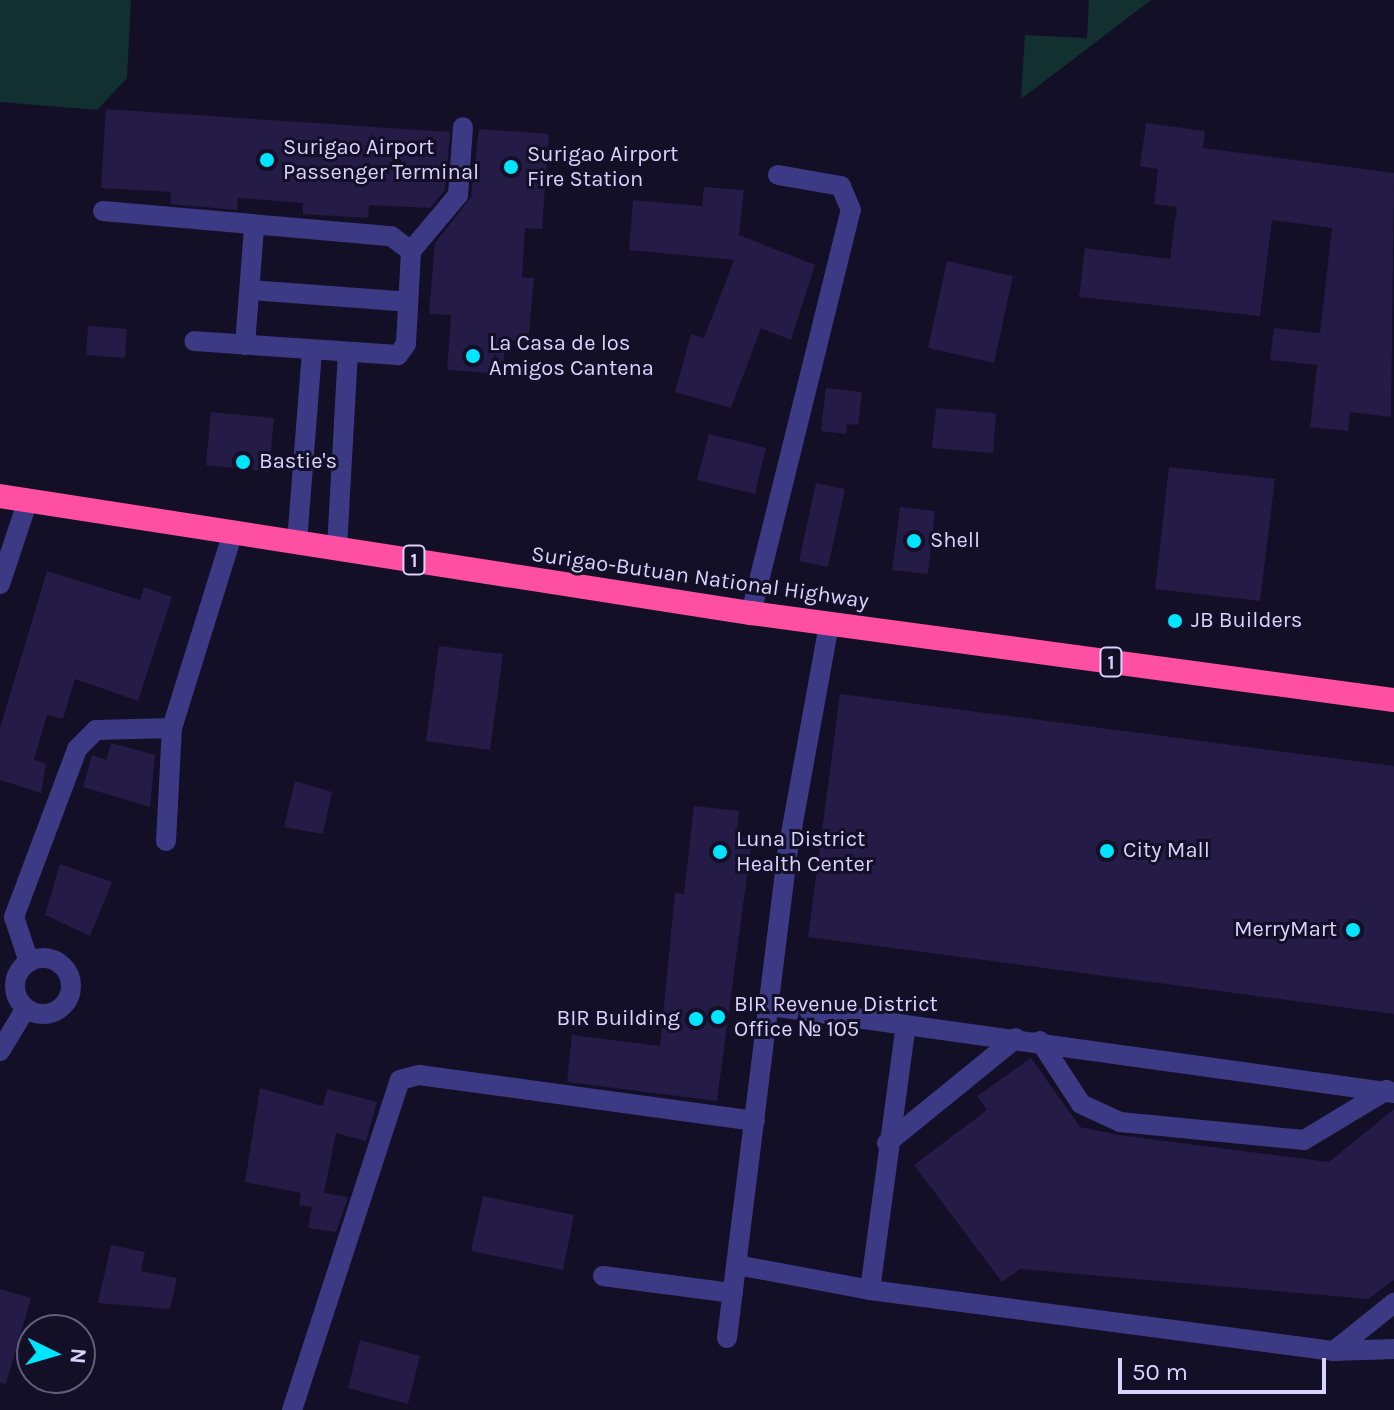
<!DOCTYPE html>
<meta charset="utf-8">
<style>
body{margin:0}
#map{position:relative;width:1394px;height:1410px;overflow:hidden;background:#130f26;font-family:Karla,sans-serif}
div>[style]{position:absolute}
.green>*{inset:0;background:#12302f}
.building>*{inset:0;background:#241b47}
.minor>*{height:20px;margin:-10px;padding:0 10px;transform-origin:10px;border-radius:10px;background:#3d3a85}
.minor>.ring{margin:-10px;padding:0;box-sizing:content-box;background:none;border:20px solid #3d3a85;border-radius:50%}
.highway>*{height:24px;margin:-12px;padding:0 12px;transform-origin:12px;border-radius:12px;background:#ff4fa3}
.dots>*{width:22px;height:22px;translate:-50% -50%;box-sizing:border-box;border:4px solid #130f26;border-radius:50%}
span{translate:-50% -50%;white-space:nowrap;text-align:center;line-height:1.15;-webkit-text-stroke:6px #130f26;paint-order:stroke}
.shield-label span{padding:2px 6px;background:#130f26;border:2px solid;border-radius:6px;-webkit-text-stroke-width:0}
.shield-label{font-size:20px;color:#d9d4ff;font-weight:700}
.poi-label{font-size:22px;color:#d9d4ff}
.left{translate:0 -50%;text-align:left}
.right{translate:-100% -50%;text-align:right}
.street-label{font-size:22px;color:#d9d4ff}
.north{position:absolute;left:16px;top:1314px;width:80px;height:80px;box-sizing:border-box;background:#130f26;border:2px solid #625e7d;border-radius:50%;rotate:95deg;font-size:22px;font-weight:700;line-height:32px;text-align:center;color:#d9d4ff}
.north::after{content:'';display:block;margin:auto;width:28px;height:36px;background:#00e5ff;clip-path:polygon(50% 0,100% 100%,50% 72%,0 100%)}
.scale{position:absolute;left:1118px;top:1358px;width:208px;height:36px;box-sizing:border-box;border:4px solid #d9d4ff;border-top:0;padding-left:10px;font-size:24px;line-height:28px;white-space:nowrap;color:#d9d4ff;-webkit-text-stroke:6px #130f26;paint-order:stroke}
</style>
<div id="map">
<div class="green">
<div style="clip-path:polygon(0 0,131px 0,127px 78px,97px 110px,0 102px)"></div>
<div style="clip-path:polygon(1089px 0,1151px 0,1021px 99px,1025px 35px,1087px 38px)"></div>
</div>
<div class="building">
<div style="clip-path:polygon(106px 109px,450px 132px,445px 190px,430px 208px,369px 205px,368px 218px,303px 214px,303px 203px,238px 198px,237px 210px,170px 204px,171px 192px,101px 188px)"></div>
<div style="clip-path:polygon(1146px 123px,1205px 131px,1203px 148px,1394px 173px,1391px 417px,1350px 412px,1348px 431px,1310px 427px,1317px 365px,1270px 360px,1274px 328px,1320px 333px,1332px 228px,1272px 220px,1260px 316px,1079px 297px,1085px 248px,1170px 259px,1177px 207px,1154px 204px,1158px 169px,1140px 166px)"></div>
<div style="clip-path:polygon(479px 129px,549px 134px,542px 229px,525px 228px,522px 277px,534px 278px,528px 342px,505px 340px,503px 374px,447px 370px,451px 315px,429px 314px,435px 243px,471px 197px)"></div>
<div style="clip-path:polygon(704px 187px,744px 190px,739px 235px,815px 265px,791px 340px,761px 328px,731px 408px,675px 392px,691px 334px,704px 338px,734px 260px,629px 250px,633px 200px,702px 206px)"></div>
<div style="clip-path:polygon(947px 261px,1013px 276px,994px 363px,928px 348px)"></div>
<div style="clip-path:polygon(88px 326px,127px 329px,125px 358px,86px 355px)"></div>
<div style="clip-path:polygon(826px 388px,862px 392px,858px 425px,847px 424px,846px 434px,821px 431px)"></div>
<div style="clip-path:polygon(936px 408px,996px 413px,993px 453px,932px 448px)"></div>
<div style="clip-path:polygon(211px 412px,274px 418px,269px 472px,206px 465px)"></div>
<div style="clip-path:polygon(709px 434px,766px 448px,755px 494px,697px 480px)"></div>
<div style="clip-path:polygon(1169px 467px,1275px 479px,1260px 601px,1155px 589px)"></div>
<div style="clip-path:polygon(816px 483px,845px 489px,828px 567px,799px 561px)"></div>
<div style="clip-path:polygon(900px 507px,935px 511px,928px 574px,892px 570px)"></div>
<div style="clip-path:polygon(47px 571px,140px 600px,144px 587px,172px 597px,138px 701px,75px 679px,63px 719px,47px 715px,34px 760px,46px 764px,41px 793px,0 780px,0 728px)"></div>
<div style="clip-path:polygon(439px 646px,503px 654px,490px 750px,426px 741px)"></div>
<div style="clip-path:polygon(840px 694px,1394px 766px,1394px 1014px,808px 937px)"></div>
<div style="clip-path:polygon(111px 743px,155px 755px,150px 807px,83px 787px,92px 755px,106px 760px)"></div>
<div style="clip-path:polygon(295px 781px,332px 792px,323px 834px,284px 827px)"></div>
<div style="clip-path:polygon(694px 806px,739px 811px,736px 836px,752px 838px,717px 1101px,567px 1082px,572px 1035px,660px 1046px,675px 893px,684px 894px)"></div>
<div style="clip-path:polygon(60px 864px,112px 882px,90px 936px,45px 915px)"></div>
<div style="clip-path:polygon(1031px 1058px,1080px 1127px,1119px 1135px,1329px 1162px,1394px 1109px,1394px 1280px,1368px 1299px,1020px 1269px,1002px 1282px,914px 1165px,987px 1110px,977px 1096px)"></div>
<div style="clip-path:polygon(260px 1088px,323px 1106px,327px 1089px,377px 1102px,366px 1141px,336px 1133px,324px 1193px,348px 1197px,336px 1232px,308px 1228px,312px 1207px,299px 1205px,301px 1193px,245px 1182px)"></div>
<div style="clip-path:polygon(483px 1196px,574px 1215px,563px 1270px,471px 1251px)"></div>
<div style="clip-path:polygon(111px 1245px,145px 1252px,141px 1271px,177px 1278px,170px 1309px,98px 1303px)"></div>
<div style="clip-path:polygon(0 1289px,31px 1298px,6px 1384px,0 1383px)"></div>
<div style="clip-path:polygon(360px 1340px,420px 1356px,408px 1404px,348px 1388px)"></div>
</div>
<div class="minor">
<div style="left:103px;top:211px;width:289px;rotate:5deg"></div>
<div style="left:391px;top:236px;width:25px;rotate:37deg"></div>
<div style="left:411px;top:251px;width:93px;rotate:93.1deg"></div>
<div style="left:406px;top:344px;width:14px;rotate:126deg"></div>
<div style="left:398px;top:355px;width:204px;rotate:-176.1deg"></div>
<div style="left:411px;top:251px;width:73px;rotate:-50deg"></div>
<div style="left:458px;top:195px;width:68px;rotate:-85.8deg"></div>
<div style="left:250px;top:290px;width:158px;rotate:4.3deg"></div>
<div style="left:245px;top:345px;width:118px;rotate:-85.6deg"></div>
<div style="left:297px;top:542px;width:193px;rotate:-85.5deg"></div>
<div style="left:337px;top:548px;width:195px;rotate:-86.8deg"></div>
<div style="left:0;top:584px;width:89px;rotate:-71.6deg"></div>
<div style="left:751px;top:613px;width:415px;rotate:-76.1deg"></div>
<div style="left:851px;top:210px;width:26px;rotate:-113deg"></div>
<div style="left:841px;top:186px;width:64px;rotate:-170.1deg"></div>
<div style="left:166px;top:841px;width:113px;rotate:-87deg"></div>
<div style="left:172px;top:728px;width:205px;rotate:-72.7deg"></div>
<div class="ring" style="left:15px;top:958px;width:36px;height:36px"></div>
<div style="left:29px;top:962px;width:47px;rotate:-108.4deg"></div>
<div style="left:14px;top:917px;width:179px;rotate:-69.4deg"></div>
<div style="left:77px;top:749px;width:27px;rotate:-45deg"></div>
<div style="left:96px;top:730px;width:76px;rotate:-1.5deg"></div>
<div style="left:770px;top:1006px;width:630px;rotate:7.94deg"></div>
<div style="left:1040px;top:1041px;width:75px;rotate:56.9deg"></div>
<div style="left:1081px;top:1104px;width:43px;rotate:24.8deg"></div>
<div style="left:1120px;top:1122px;width:185px;rotate:5.6deg"></div>
<div style="left:1304px;top:1140px;width:97px;rotate:-31.1deg"></div>
<div style="left:0;top:1051px;width:50px;rotate:-58.8deg"></div>
<div style="left:887px;top:1143px;width:166px;rotate:-39.1deg"></div>
<div style="left:737px;top:1265px;width:135px;rotate:10.6deg"></div>
<div style="left:870px;top:1290px;width:468px;rotate:7.5deg"></div>
<div style="left:1334px;top:1351px;width:60px;rotate:-1.9deg"></div>
<div style="left:603px;top:1276px;width:131px;rotate:7.5deg"></div>
<div style="left:870px;top:1290px;width:267px;rotate:-82.3deg"></div>
<div style="left:727px;top:1338px;width:481px;rotate:-82.9deg"></div>
<div style="left:786px;top:861px;width:241px;rotate:-79.7deg"></div>
<div style="left:1334px;top:1351px;width:77px;rotate:-38.7deg"></div>
<div style="left:292px;top:1410px;width:347px;rotate:-71.9deg"></div>
<div style="left:400px;top:1080px;width:20px;rotate:-15deg"></div>
<div style="left:419px;top:1075px;width:339px;rotate:7.8deg"></div>
</div>
<div class="highway">
<div style="left:0;top:496px;width:760px;rotate:8.86deg"></div>
<div style="left:751px;top:613px;width:649px;rotate:7.71deg"></div>
</div>
<div class="dots">
<div style="left:267px;top:160px;background:#00e5ff"></div>
<div style="left:511px;top:167px;background:#00e5ff"></div>
<div style="left:473px;top:356px;background:#00e5ff"></div>
<div style="left:243px;top:462px;background:#00e5ff"></div>
<div style="left:914px;top:541px;background:#00e5ff"></div>
<div style="left:1175px;top:621px;background:#00e5ff"></div>
<div style="left:1107px;top:851px;background:#00e5ff"></div>
<div style="left:720px;top:852px;background:#00e5ff"></div>
<div style="left:1353px;top:930px;background:#00e5ff"></div>
<div style="left:718px;top:1017px;background:#00e5ff"></div>
<div style="left:696px;top:1019px;background:#00e5ff"></div>
</div>
<div class="shield-label">
<span style="left:414px;top:560px">1</span>
<span style="left:1111px;top:662px">1</span>
</div>
<div class="poi-label">
<span class="left" style="left:283px;top:160px">Surigao Airport<br>Passenger Terminal</span>
<span class="left" style="left:527px;top:167px">Surigao Airport<br>Fire Station</span>
<span class="left" style="left:489px;top:356px">La Casa de los<br>Amigos Cantena</span>
<span class="left" style="left:259px;top:462px">Bastie's</span>
<span class="left" style="left:930px;top:541px">Shell</span>
<span class="left" style="left:1191px;top:621px">JB Builders</span>
<span class="left" style="left:736px;top:852px">Luna District<br>Health Center</span>
<span class="left" style="left:1123px;top:851px">City Mall</span>
<span class="right" style="left:1337px;top:930px">MerryMart</span>
<span class="left" style="left:734px;top:1017px">BIR Revenue District<br>Office № 105</span>
<span class="right" style="left:680px;top:1019px">BIR Building</span>
</div>
<div class="street-label">
<span style="left:700px;top:578px;rotate:8deg">Surigao-Butuan National Highway</span>
</div>
<div class="north">N</div>
<div class="scale">50 m</div>
</div>
